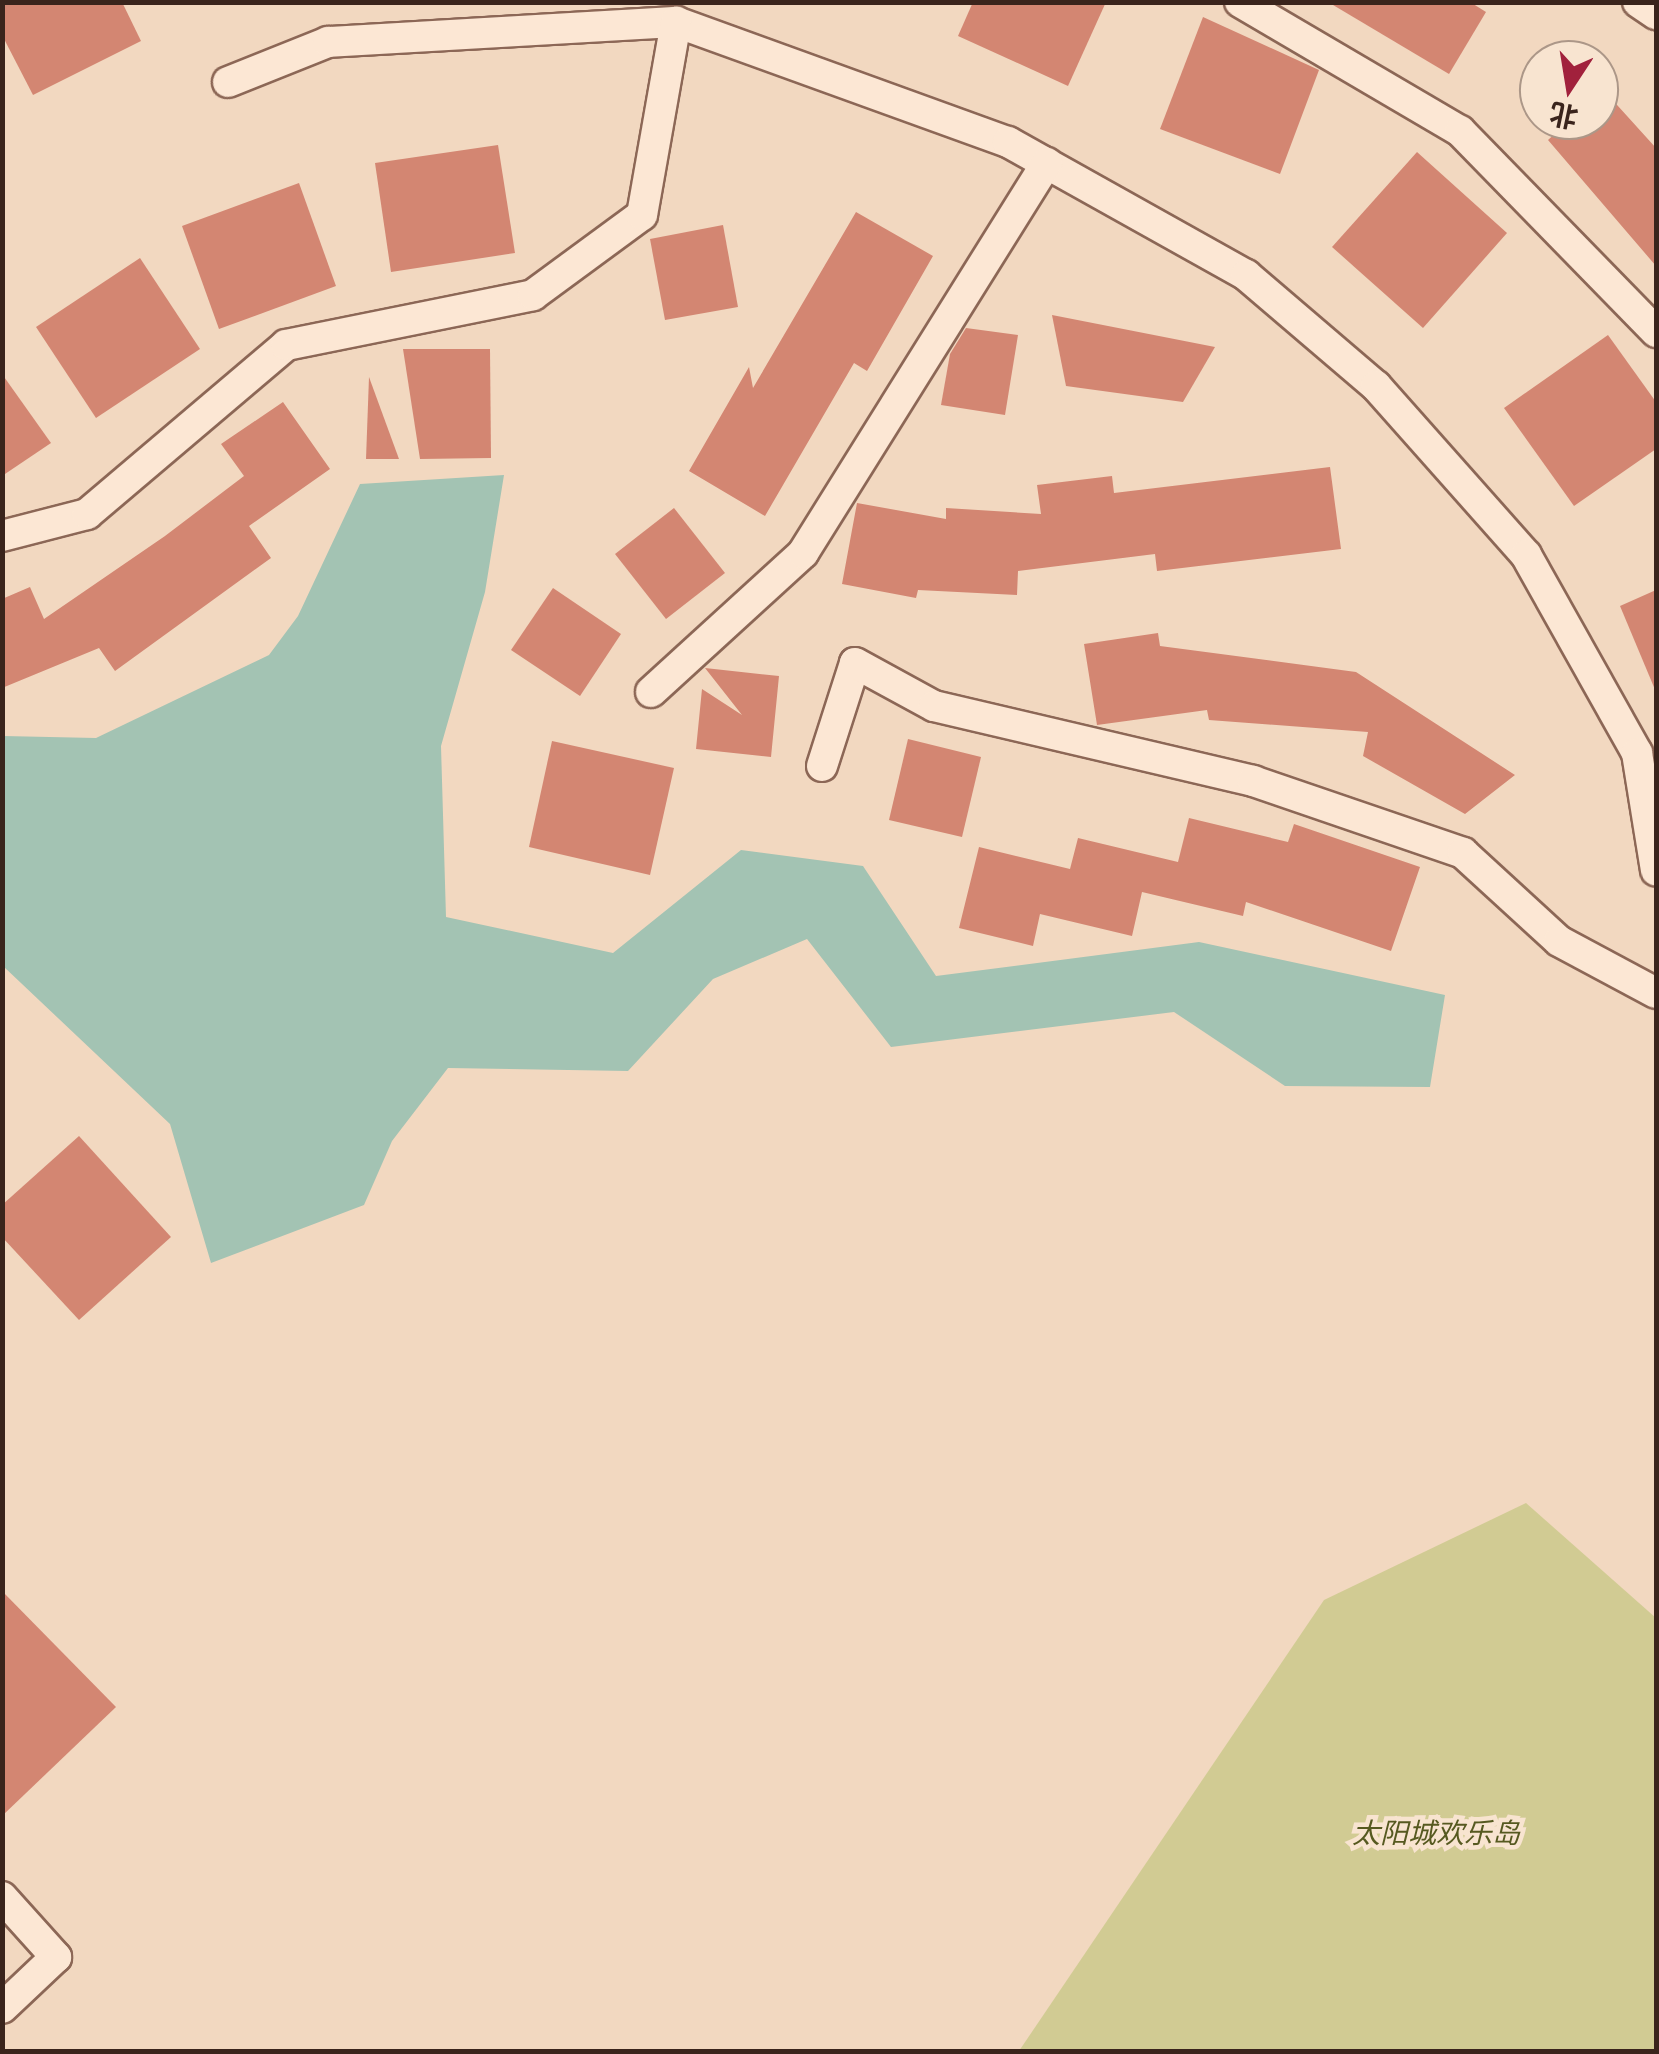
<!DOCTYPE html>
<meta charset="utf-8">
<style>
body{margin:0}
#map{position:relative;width:1659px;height:2054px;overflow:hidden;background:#f2d8c0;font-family:Georgia,"Noto Sans SC",serif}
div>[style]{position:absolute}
.green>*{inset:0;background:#d1cb93}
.water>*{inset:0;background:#a3c3b3}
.building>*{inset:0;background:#d38672}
.roads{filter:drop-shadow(2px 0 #8c6756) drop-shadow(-2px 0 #8c6756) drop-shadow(0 2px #8c6756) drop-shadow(0 -2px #8c6756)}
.street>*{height:30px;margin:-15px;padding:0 15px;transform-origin:15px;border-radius:15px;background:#fce7d4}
span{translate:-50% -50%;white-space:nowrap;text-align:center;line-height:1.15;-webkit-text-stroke:9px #f8e4d0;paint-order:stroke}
.park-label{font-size:28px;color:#565920;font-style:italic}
.frame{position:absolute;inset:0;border:5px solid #3a241c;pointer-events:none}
.north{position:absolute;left:1519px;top:40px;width:100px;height:100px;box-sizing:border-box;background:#f8e4d0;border:2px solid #ac9788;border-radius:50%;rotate:192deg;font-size:28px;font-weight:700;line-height:40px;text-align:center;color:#3a241c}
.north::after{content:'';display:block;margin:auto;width:35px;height:45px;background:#a1213c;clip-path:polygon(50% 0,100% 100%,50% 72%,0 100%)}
</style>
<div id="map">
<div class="green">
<div style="clip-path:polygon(1526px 1503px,1656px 1618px,1656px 2051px,1019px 2051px,1324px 1600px)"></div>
</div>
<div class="water">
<div style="clip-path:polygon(504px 475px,485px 592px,441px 746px,446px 917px,613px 953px,741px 850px,863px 866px,936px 976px,1199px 942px,1445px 995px,1430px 1087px,1285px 1086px,1174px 1012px,891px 1047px,807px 939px,713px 979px,628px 1071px,448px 1068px,392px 1141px,364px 1205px,211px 1263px,170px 1124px,3px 966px,3px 736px,96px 738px,269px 655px,298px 616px,360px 484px)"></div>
</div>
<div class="building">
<div style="clip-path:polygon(2px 2px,122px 2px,141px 41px,33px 95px,2px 35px)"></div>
<div style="clip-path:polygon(973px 2px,1106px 2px,1068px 86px,958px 36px)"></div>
<div style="clip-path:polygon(1328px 2px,1470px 2px,1486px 12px,1449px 74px)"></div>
<div style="clip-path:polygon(1203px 17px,1319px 70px,1280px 174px,1160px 129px)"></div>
<div style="clip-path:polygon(1599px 85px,1656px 148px,1656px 266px,1548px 140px,1570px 120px,1599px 120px)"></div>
<div style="clip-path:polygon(498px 145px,515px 253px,391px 272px,375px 163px)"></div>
<div style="clip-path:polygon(1417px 152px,1507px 233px,1423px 328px,1332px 247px)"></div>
<div style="clip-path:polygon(299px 183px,336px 286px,219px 329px,182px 226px)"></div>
<div style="clip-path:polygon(856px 212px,933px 256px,867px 371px,854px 363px,765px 516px,689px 471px,749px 367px,753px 388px)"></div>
<div style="clip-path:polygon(723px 225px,738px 307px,665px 320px,650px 239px)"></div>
<div style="clip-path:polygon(140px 258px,200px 349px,96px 418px,36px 327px)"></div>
<div style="clip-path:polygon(1052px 315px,1215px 347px,1183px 402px,1066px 386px)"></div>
<div style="clip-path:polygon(966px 328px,1018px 335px,1005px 415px,941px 405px,950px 354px)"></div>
<div style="clip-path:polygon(1608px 335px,1656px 402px,1656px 449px,1574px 506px,1504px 408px)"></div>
<div style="clip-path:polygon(403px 349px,490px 349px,491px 458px,420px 459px)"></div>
<div style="clip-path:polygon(2px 374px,51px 443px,2px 476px)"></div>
<div style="clip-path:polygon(369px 377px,399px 459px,366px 459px)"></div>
<div style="clip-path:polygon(283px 402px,330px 469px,249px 526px,271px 558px,115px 671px,99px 648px,2px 688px,2px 599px,30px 587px,44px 619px,165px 536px,244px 476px,221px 444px)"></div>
<div style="clip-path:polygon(1330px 467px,1341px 549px,1157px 571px,1155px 554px,1018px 571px,1017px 595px,918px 590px,916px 598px,842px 584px,857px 503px,946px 519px,946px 508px,1041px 514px,1037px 485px,1112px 476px,1114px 493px)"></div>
<div style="clip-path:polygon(674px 508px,725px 573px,666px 619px,615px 554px)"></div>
<div style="clip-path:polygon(553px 588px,621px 634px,580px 696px,511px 650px)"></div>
<div style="clip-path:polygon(1656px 590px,1656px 692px,1620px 606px)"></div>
<div style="clip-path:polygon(1158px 633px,1160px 646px,1356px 672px,1515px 775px,1465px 814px,1363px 756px,1368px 732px,1209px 720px,1207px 710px,1097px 725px,1084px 644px)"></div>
<div style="clip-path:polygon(705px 668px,779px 676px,771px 757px,696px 749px,702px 689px,742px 715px)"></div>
<div style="clip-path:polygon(908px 739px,981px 757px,962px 837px,889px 820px)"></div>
<div style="clip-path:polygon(552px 741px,674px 768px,650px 875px,529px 847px)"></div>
<div style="clip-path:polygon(1189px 818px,1288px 842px,1294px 824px,1420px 867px,1391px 951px,1246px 902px,1243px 916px,1142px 892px,1132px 936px,1040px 914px,1033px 946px,959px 928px,979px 847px,1070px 869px,1078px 838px,1178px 862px)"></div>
<div style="clip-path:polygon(79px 1136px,171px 1237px,79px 1320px,2px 1237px,2px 1205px)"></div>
<div style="clip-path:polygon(2px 1591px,116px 1707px,2px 1816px)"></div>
</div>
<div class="roads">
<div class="street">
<div style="left:1240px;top:2px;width:255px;rotate:30.4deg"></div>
<div style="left:1460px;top:131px;width:281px;rotate:45.7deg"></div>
<div style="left:1638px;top:2px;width:22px;rotate:34deg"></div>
<div style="left:228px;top:82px;width:108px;rotate:-21.8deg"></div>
<div style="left:328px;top:42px;width:349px;rotate:-3.3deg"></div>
<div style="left:676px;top:22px;width:353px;rotate:19.9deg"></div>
<div style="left:1008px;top:142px;width:273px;rotate:29.2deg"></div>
<div style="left:1246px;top:275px;width:171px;rotate:40.5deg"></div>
<div style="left:1376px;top:386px;width:226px;rotate:48.4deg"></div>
<div style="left:1526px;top:555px;width:227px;rotate:60.7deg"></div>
<div style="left:1637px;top:753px;width:119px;rotate:80.8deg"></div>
<div style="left:2px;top:536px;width:88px;rotate:-14.5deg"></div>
<div style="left:87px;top:514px;width:261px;rotate:-40.3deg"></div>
<div style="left:286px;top:345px;width:252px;rotate:-11.4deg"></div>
<div style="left:533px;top:295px;width:135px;rotate:-36.3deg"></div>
<div style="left:642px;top:215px;width:196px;rotate:-80deg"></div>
<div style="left:651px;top:692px;width:206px;rotate:-42.4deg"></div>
<div style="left:803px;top:553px;width:460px;rotate:-58deg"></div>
<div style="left:822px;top:766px;width:108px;rotate:-72.2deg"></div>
<div style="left:855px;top:663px;width:90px;rotate:28.6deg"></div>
<div style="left:934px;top:706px;width:328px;rotate:13.2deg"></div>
<div style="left:1253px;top:781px;width:222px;rotate:18.9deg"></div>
<div style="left:1463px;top:853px;width:130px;rotate:42.5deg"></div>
<div style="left:1559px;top:941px;width:110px;rotate:28.2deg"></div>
<div style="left:2px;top:1897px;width:81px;rotate:48deg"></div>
<div style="left:56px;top:1957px;width:74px;rotate:136.6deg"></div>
</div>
</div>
<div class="park-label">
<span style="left:1436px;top:1831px">太阳城欢乐岛</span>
</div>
<div class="frame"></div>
<div class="north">北</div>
</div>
